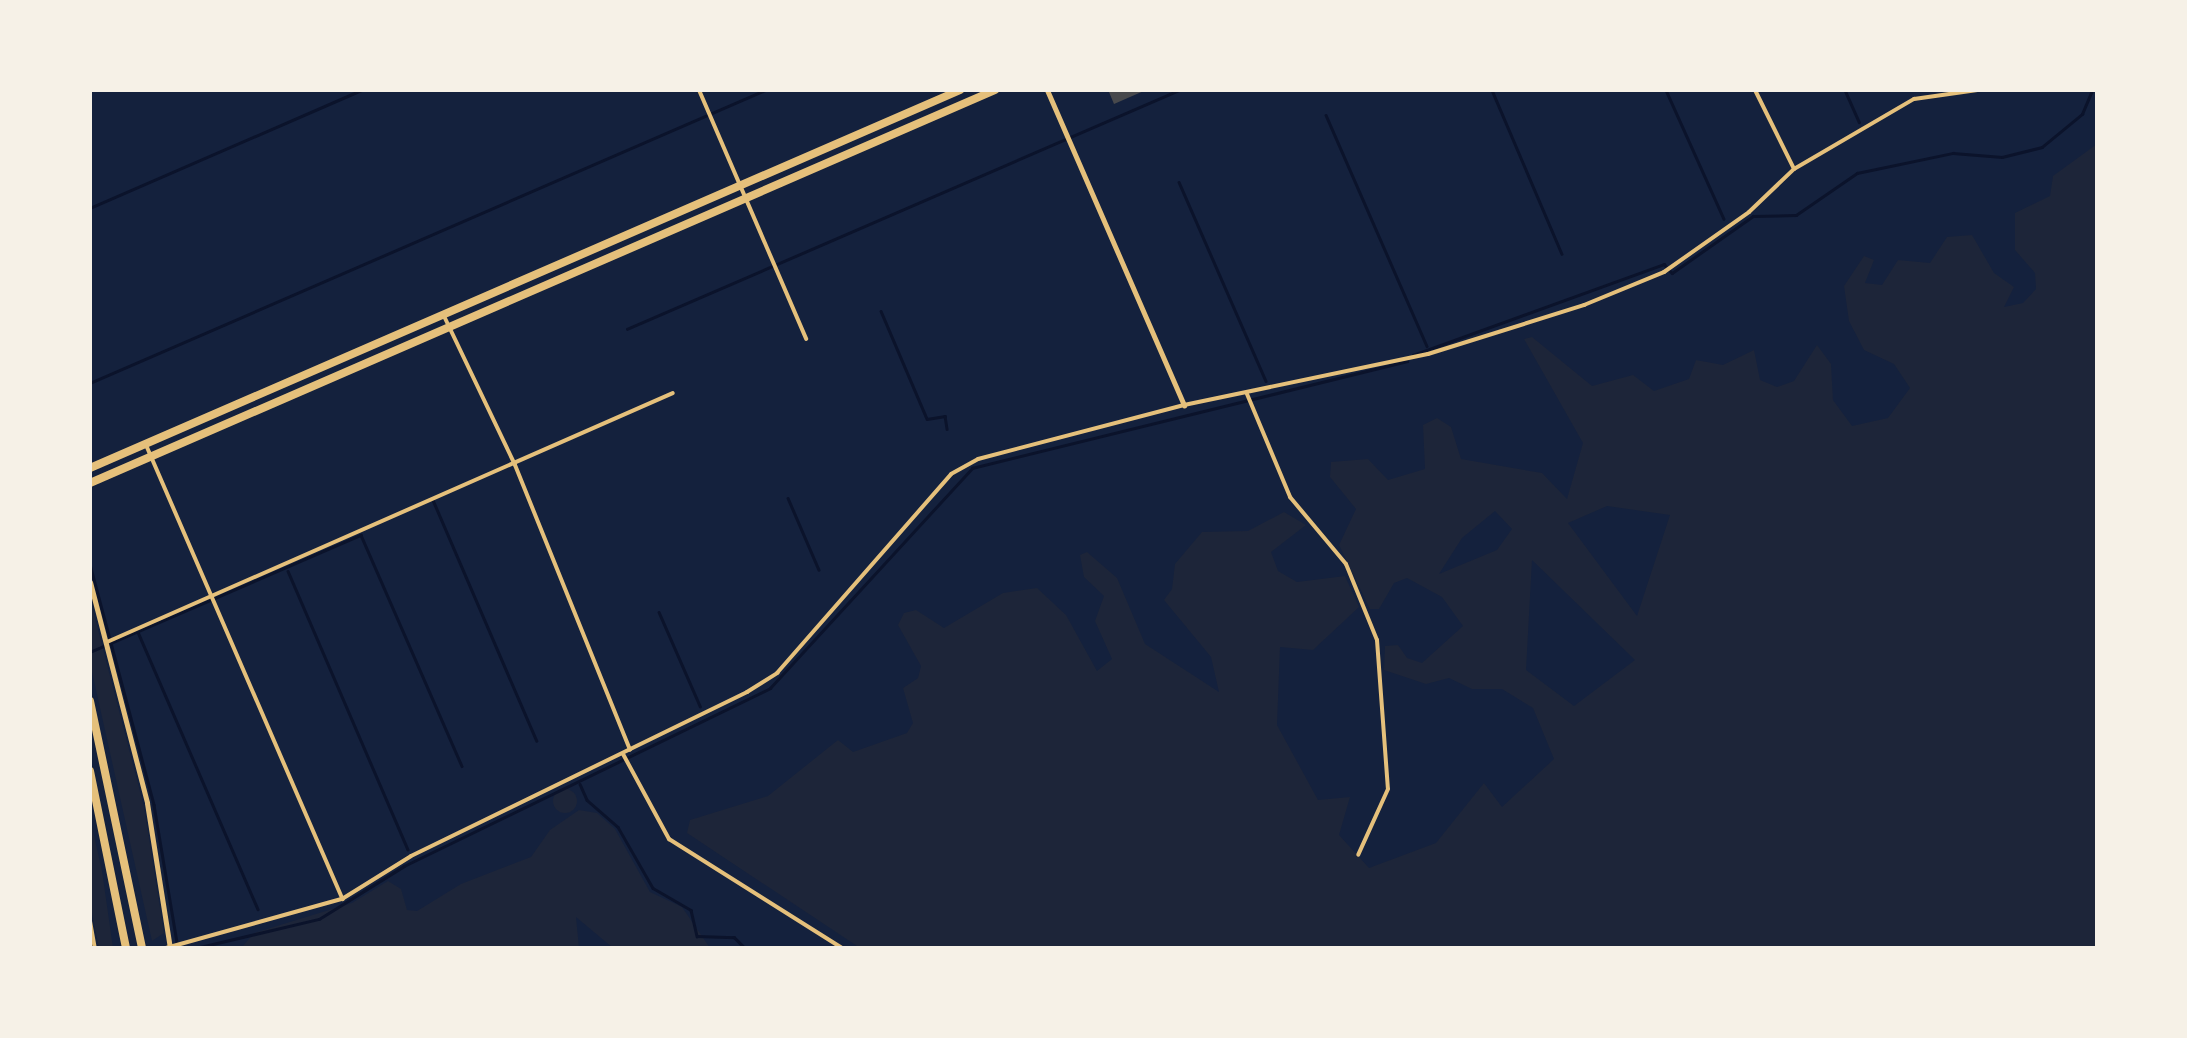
<!DOCTYPE html>
<style>
body{margin:0}
#map{position:relative;width:2187px;height:1038px;overflow:hidden;background:#14213d;font-family:"PT Sans",sans-serif}
div>[style]{position:absolute}
.green>*{inset:0;background:#1d2539}
.round{border-radius:50%}
.stream>*{height:2.5px;margin:-1.25px;padding:0 1.25px;transform-origin:1.25px;border-radius:1.25px;background:#0b132b}
.building>*{inset:0;background:#48494c}
.minor>*{height:4px;margin:-2px;padding:0 2px;transform-origin:2px;border-radius:2px;background:#e5c07b}
.tertiary>*{height:5px;margin:-2.5px;padding:0 2.5px;transform-origin:2.5px;border-radius:2.5px;background:#e5c07b}
.trunk>*{height:8px;margin:-4px;padding:0 4px;transform-origin:4px;border-radius:4px;background:#e5c07b}
.motorway>*{height:8px;margin:-4px;padding:0 4px;transform-origin:4px;border-radius:4px;background:#e5c07b}
span{translate:-50% -50%;white-space:nowrap;text-align:center;line-height:1.15;-webkit-text-stroke:10px #f6f1e7;paint-order:stroke}
.frame{position:absolute;inset:0;border:92px solid #f6f1e7;pointer-events:none}
</style>
<div id="map">
<div class="green">
<div style="clip-path:polygon(evenodd,2097px 144px,2097px 948px,860px 948px,687px 833px,690px 820px,768px 796px,838px 740px,853px 752px,907px 733px,913px 723px,903px 688px,918px 678px,921px 666px,898px 625px,904px 613px,916px 610px,944px 628px,1003px 593px,1037px 588px,1066px 615px,1097px 671px,1112px 659px,1095px 621px,1104px 596px,1084px 577px,1080px 555px,1087px 552px,1117px 578px,1145px 644px,1219px 692px,1211px 657px,1164px 600px,1172px 589px,1175px 564px,1202px 532px,1248px 531px,1284px 512px,1306px 525px,1271px 552px,1278px 571px,1297px 582px,1345px 576px,1359px 607px,1313px 650px,1280px 647px,1277px 725px,1318px 800px,1350px 797px,1339px 835px,1369px 868px,1436px 843px,1484px 783px,1502px 807px,1554px 759px,1533px 708px,1502px 689px,1472px 689px,1449px 678px,1426px 684px,1384px 670px,1385px 646px,1398px 645px,1407px 658px,1422px 663px,1463px 626px,1442px 597px,1407px 578px,1394px 583px,1379px 609px,1370px 609px,1339px 545px,1356px 509px,1330px 477px,1331px 462px,1368px 459px,1388px 480px,1425px 469px,1423px 425px,1437px 418px,1451px 427px,1461px 459px,1542px 473px,1567px 499px,1583px 443px,1524px 339px,1532px 337px,1592px 386px,1633px 375px,1654px 391px,1689px 379px,1696px 360px,1723px 365px,1754px 350px,1760px 380px,1777px 387px,1794px 381px,1817px 345px,1831px 364px,1833px 400px,1852px 426px,1888px 418px,1910px 388px,1894px 364px,1864px 350px,1849px 321px,1844px 286px,1864px 256px,1874px 260px,1865px 283px,1882px 285px,1898px 260px,1930px 263px,1947px 237px,1972px 235px,1994px 273px,2014px 287px,2004px 307px,2023px 303px,2036px 289px,2035px 273px,2015px 250px,2015px 213px,2050px 196px,2053px 176px,2097px 144px,1607px 506px,1670px 515px,1637px 616px,1568px 523px,1607px 506px,2097px 144px,1495px 511px,1512px 529px,1497px 550px,1439px 574px,1462px 538px,1495px 511px,2097px 144px,1532px 560px,1635px 660px,1574px 706px,1526px 670px,1532px 560px)"></div>
<div style="clip-path:polygon(90px 599px,144px 807px,164px 933px,152px 941px,90px 663px)"></div>
<div class="round" style="left:553px;top:789px;width:24px;height:24px"></div>
<div style="clip-path:polygon(579px 810px,597px 813px,615px 829px,650px 892px,682px 907px,710px 948px,613px 948px,576px 917px,579px 948px,243px 946px,254px 933px,352px 903px,388px 881px,401px 889px,407px 910px,417px 911px,461px 884px,531px 857px,550px 830px)"></div>
<div style="clip-path:polygon(90px 818px,102px 871px,113px 948px,99px 948px,90px 904px)"></div>
</div>
<div class="stream">
<div style="left:1492px;top:90px;width:178px;rotate:66.9deg"></div>
<div style="left:1666px;top:90px;width:141px;rotate:65.8deg"></div>
<div style="left:1845px;top:90px;width:35px;rotate:66deg"></div>
<div style="left:1326px;top:115px;width:252px;rotate:66.4deg"></div>
<div style="left:1179px;top:182px;width:217px;rotate:66.4deg"></div>
<div style="left:90px;top:208px;width:296px;rotate:-23.5deg"></div>
<div style="left:881px;top:311px;width:117px;rotate:66.9deg"></div>
<div style="left:927px;top:419px;width:18px;rotate:-9deg"></div>
<div style="left:945px;top:416px;width:13px;rotate:81deg"></div>
<div style="left:627px;top:329px;width:602px;rotate:-23.41deg"></div>
<div style="left:1413px;top:355px;width:267px;rotate:-19.9deg"></div>
<div style="left:1664px;top:264px;width:12px;rotate:48deg"></div>
<div style="left:1672px;top:273px;width:99px;rotate:-35.1deg"></div>
<div style="left:1753px;top:216px;width:43px;rotate:-1.3deg"></div>
<div style="left:1796px;top:215px;width:74px;rotate:-34.5deg"></div>
<div style="left:1857px;top:173px;width:98px;rotate:-11.8deg"></div>
<div style="left:1953px;top:153px;width:49px;rotate:4.7deg"></div>
<div style="left:2002px;top:157px;width:41px;rotate:-14deg"></div>
<div style="left:2042px;top:147px;width:52px;rotate:-39.5deg"></div>
<div style="left:2082px;top:114px;width:26px;rotate:-67deg"></div>
<div style="left:90px;top:383px;width:736px;rotate:-23.46deg"></div>
<div style="left:788px;top:498px;width:78px;rotate:66.7deg"></div>
<div style="left:433px;top:500px;width:262px;rotate:66.7deg"></div>
<div style="left:90px;top:564px;width:249px;rotate:75.1deg"></div>
<div style="left:154px;top:805px;width:145px;rotate:80.5deg"></div>
<div style="left:288px;top:571px;width:303px;rotate:66.7deg"></div>
<div style="left:659px;top:612px;width:103px;rotate:66.4deg"></div>
<div style="left:138px;top:632px;width:302px;rotate:66.6deg"></div>
<div style="left:90px;top:652px;width:295px;rotate:-23.4deg"></div>
<div style="left:361px;top:535px;width:252px;rotate:66.4deg"></div>
<div style="left:580px;top:784px;width:17px;rotate:66deg"></div>
<div style="left:587px;top:800px;width:41px;rotate:41.1deg"></div>
<div style="left:618px;top:827px;width:70px;rotate:60.2deg"></div>
<div style="left:653px;top:888px;width:44px;rotate:30.1deg"></div>
<div style="left:691px;top:910px;width:27px;rotate:77deg"></div>
<div style="left:697px;top:936px;width:37px;rotate:2deg"></div>
<div style="left:734px;top:937px;width:16px;rotate:45deg"></div>
<div style="left:196px;top:948px;width:126px;rotate:-13.3deg"></div>
<div style="left:319px;top:919px;width:100px;rotate:-31.9deg"></div>
<div style="left:404px;top:866px;width:407px;rotate:-25.9deg"></div>
<div style="left:770px;top:688px;width:299px;rotate:-47.4deg"></div>
<div style="left:972px;top:468px;width:448px;rotate:-13.8deg"></div>
</div>
<div class="building">
<div style="clip-path:polygon(1146px 90px,1114px 104px,1109px 92px,1113px 90px)"></div>
</div>
<div class="minor">
<div style="left:699px;top:90px;width:271px;rotate:66.7deg"></div>
<div style="left:1755px;top:90px;width:88px;rotate:63.7deg"></div>
<div style="left:443px;top:314px;width:167px;rotate:64.5deg"></div>
<div style="left:515px;top:465px;width:307px;rotate:68deg"></div>
<div style="left:1247px;top:394px;width:112px;rotate:67.3deg"></div>
<div style="left:1290px;top:497px;width:87px;rotate:50.1deg"></div>
<div style="left:1346px;top:564px;width:82px;rotate:67.8deg"></div>
<div style="left:1377px;top:640px;width:149px;rotate:85.8deg"></div>
<div style="left:1388px;top:789px;width:72px;rotate:114.4deg"></div>
<div style="left:146px;top:445px;width:495px;rotate:66.6deg"></div>
<div style="left:107px;top:642px;width:618px;rotate:-23.75deg"></div>
<div style="left:623px;top:754px;width:97px;rotate:61.6deg"></div>
<div style="left:669px;top:839px;width:204px;rotate:32.2deg"></div>
<div style="left:90px;top:921px;width:27px;rotate:80deg"></div>
<div style="left:166px;top:948px;width:183px;rotate:-15.6deg"></div>
<div style="left:342px;top:899px;width:81px;rotate:-31.9deg"></div>
<div style="left:411px;top:856px;width:374px;rotate:-26deg"></div>
<div style="left:747px;top:692px;width:36px;rotate:-32deg"></div>
<div style="left:777px;top:673px;width:264px;rotate:-48.8deg"></div>
<div style="left:951px;top:474px;width:31px;rotate:-29deg"></div>
<div style="left:978px;top:459px;width:213px;rotate:-14.7deg"></div>
<div style="left:1184px;top:405px;width:249px;rotate:-11.8deg"></div>
<div style="left:1428px;top:354px;width:164px;rotate:-17.4deg"></div>
<div style="left:1584px;top:305px;width:87px;rotate:-22.4deg"></div>
<div style="left:1664px;top:272px;width:104px;rotate:-35.2deg"></div>
<div style="left:1749px;top:212px;width:62px;rotate:-43.7deg"></div>
<div style="left:1794px;top:169px;width:139px;rotate:-30.3deg"></div>
<div style="left:1914px;top:99px;width:64px;rotate:-8.1deg"></div>
</div>
<div class="tertiary">
<div style="left:1047px;top:90px;width:344px;rotate:66.5deg"></div>
<div style="left:90px;top:582px;width:228px;rotate:75.5deg"></div>
<div style="left:147px;top:803px;width:147px;rotate:81deg"></div>
</div>
<div class="trunk">
<div style="left:90px;top:468px;width:949px;rotate:-23.48deg"></div>
<div style="left:90px;top:483px;width:987px;rotate:-23.47deg"></div>
</div>
<div class="motorway">
<div style="left:90px;top:701px;width:252px;rotate:78.1deg"></div>
<div style="left:90px;top:771px;width:181px;rotate:78.5deg"></div>
</div>
<div class="frame"></div>
</div>
